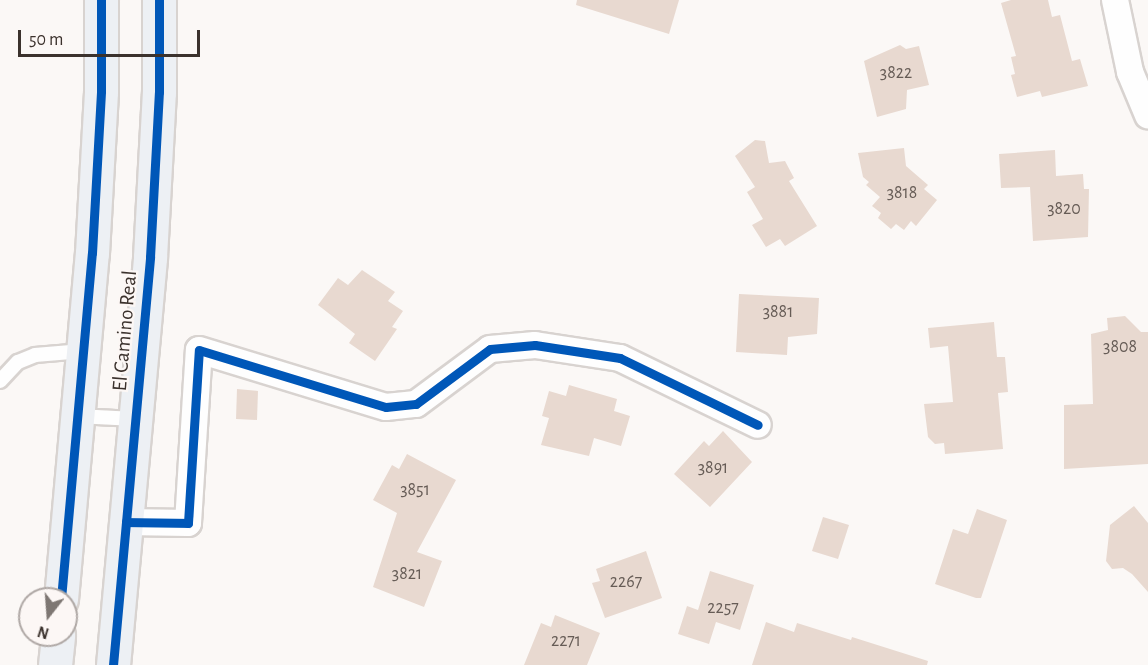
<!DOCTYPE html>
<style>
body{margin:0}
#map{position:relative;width:1148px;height:665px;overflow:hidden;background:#fbf8f6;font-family:"Alegreya Sans",sans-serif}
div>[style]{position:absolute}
.building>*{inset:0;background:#e8d9d0}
.roads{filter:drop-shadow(2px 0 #d8d3d0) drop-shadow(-2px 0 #d8d3d0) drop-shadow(0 2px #d8d3d0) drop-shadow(0 -2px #d8d3d0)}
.service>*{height:14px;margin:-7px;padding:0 7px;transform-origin:7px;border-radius:7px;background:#fefefe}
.minor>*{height:26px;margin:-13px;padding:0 13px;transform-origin:13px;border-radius:13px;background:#fefefe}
.primary>*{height:33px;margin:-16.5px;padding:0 16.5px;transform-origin:16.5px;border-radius:16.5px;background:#edf0f4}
.cycleway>*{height:9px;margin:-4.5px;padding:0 4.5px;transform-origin:4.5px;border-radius:4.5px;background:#0057b8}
span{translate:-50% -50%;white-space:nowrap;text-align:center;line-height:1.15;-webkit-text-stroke:4.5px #fcf7f5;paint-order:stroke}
.number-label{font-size:18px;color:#665c56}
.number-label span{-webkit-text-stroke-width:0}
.street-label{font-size:21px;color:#3b322d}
.north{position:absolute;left:18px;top:587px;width:60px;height:60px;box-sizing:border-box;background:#fcf7f5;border:2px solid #afa8a5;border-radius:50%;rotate:197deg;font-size:16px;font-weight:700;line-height:24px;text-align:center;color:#3b322d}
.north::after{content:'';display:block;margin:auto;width:21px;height:27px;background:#7e7773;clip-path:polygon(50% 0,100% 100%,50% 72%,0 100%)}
.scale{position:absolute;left:18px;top:30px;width:182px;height:27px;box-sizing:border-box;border:3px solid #3b322d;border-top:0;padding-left:8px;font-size:18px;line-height:21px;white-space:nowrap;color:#3b322d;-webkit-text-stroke:4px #fcf7f5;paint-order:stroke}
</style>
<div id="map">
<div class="building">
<div style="clip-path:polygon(577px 0,679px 0,669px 34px,576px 5px)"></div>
<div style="clip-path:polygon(1011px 0,1048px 0,1052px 17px,1060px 15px,1072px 61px,1080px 59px,1088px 86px,1042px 97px,1040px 91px,1017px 97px,1011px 75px,1015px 74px,1011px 57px,1016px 56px,1001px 3px)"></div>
<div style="clip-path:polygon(900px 45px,906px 49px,919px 46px,929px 85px,907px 90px,906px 109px,877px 117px,864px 61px)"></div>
<div style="clip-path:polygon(755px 140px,765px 141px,769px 163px,785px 161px,794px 178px,789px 181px,817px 226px,785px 246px,780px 239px,766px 247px,752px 225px,763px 219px,747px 192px,755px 187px,735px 156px)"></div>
<div style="clip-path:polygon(904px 148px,906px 166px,928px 185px,924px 189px,937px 200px,916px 226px,911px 221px,904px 230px,896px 224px,891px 229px,878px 218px,881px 213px,872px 206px,880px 197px,866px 185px,869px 182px,863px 177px,858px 153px)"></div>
<div style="clip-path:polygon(1055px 150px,1056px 176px,1083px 174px,1084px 189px,1089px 189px,1088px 237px,1033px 241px,1030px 187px,1001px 188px,999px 154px)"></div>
<div style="clip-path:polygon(362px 270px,395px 292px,388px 301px,403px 311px,392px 327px,397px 329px,375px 361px,349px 343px,355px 334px,318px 305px,338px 278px,348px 285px)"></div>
<div style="clip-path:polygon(739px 294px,819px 298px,817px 334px,788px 337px,787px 355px,736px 352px)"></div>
<div style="clip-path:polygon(1125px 316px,1141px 332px,1148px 332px,1148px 464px,1064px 469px,1064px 405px,1093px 404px,1091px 334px,1108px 330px,1107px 318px)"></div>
<div style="clip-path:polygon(994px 322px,997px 357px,1005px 357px,1008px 392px,998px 393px,1003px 449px,945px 454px,944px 443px,935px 444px,928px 437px,924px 404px,953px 402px,948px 346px,930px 348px,928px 328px)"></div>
<div style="clip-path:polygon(569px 385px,617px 399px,614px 411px,630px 416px,621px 446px,594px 438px,589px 456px,541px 445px,549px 418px,542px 416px,549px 391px,566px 396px)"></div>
<div style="clip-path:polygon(237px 389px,258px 391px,257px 420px,236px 419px)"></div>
<div style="clip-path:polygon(723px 431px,752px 462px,710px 507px,674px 474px,704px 441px,709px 446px)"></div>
<div style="clip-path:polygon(407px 454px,456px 480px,417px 552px,442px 561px,424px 607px,373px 587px,397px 513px,373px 500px,392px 465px,399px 469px)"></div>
<div style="clip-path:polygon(1134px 506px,1148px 523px,1148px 592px,1132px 574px,1123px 568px,1112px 569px,1106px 561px,1110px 525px)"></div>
<div style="clip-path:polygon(977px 509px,1007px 520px,981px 598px,976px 598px,935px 584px,953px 529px,968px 534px)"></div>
<div style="clip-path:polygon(823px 517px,849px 525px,838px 559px,812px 551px)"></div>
<div style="clip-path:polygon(646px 551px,662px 598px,605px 618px,592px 583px,600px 581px,596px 569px)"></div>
<div style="clip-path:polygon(710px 571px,754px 585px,740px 630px,716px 622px,709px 644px,678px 634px,687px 606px,698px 610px)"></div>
<div style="clip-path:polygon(555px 615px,600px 633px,587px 665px,524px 665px,541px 623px,551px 627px)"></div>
<div style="clip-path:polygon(766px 622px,794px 632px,797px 623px,851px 640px,852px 637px,928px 661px,927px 665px,752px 665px)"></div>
</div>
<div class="roads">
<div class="service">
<div style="left:0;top:381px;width:26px;rotate:-47deg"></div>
<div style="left:18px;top:362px;width:18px;rotate:-22deg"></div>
<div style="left:35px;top:355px;width:48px;rotate:-4.8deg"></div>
<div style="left:77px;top:416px;width:58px;rotate:3deg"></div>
</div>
<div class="minor">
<div style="left:1115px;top:0;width:74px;rotate:78.2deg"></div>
<div style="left:1130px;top:72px;width:47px;rotate:67.3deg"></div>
<div style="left:126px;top:522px;width:62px;rotate:0.9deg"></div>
<div style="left:188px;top:523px;width:173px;rotate:-86.4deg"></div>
<div style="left:199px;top:350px;width:195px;rotate:17deg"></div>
<div style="left:386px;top:407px;width:30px;rotate:-6deg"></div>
<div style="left:416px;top:404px;width:92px;rotate:-36.6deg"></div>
<div style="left:490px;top:349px;width:45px;rotate:-5.1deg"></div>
<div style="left:535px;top:345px;width:86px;rotate:8.7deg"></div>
<div style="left:620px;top:358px;width:153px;rotate:25.9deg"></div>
</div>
<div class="primary">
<div style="left:61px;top:599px;width:347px;rotate:-84.9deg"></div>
<div style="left:92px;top:253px;width:162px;rotate:-86.8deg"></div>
<div style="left:101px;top:91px;width:91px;rotate:-90deg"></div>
<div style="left:55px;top:665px;width:30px;rotate:-84deg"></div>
<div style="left:113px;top:665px;width:410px;rotate:-84.8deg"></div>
<div style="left:150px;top:257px;width:165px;rotate:-86.9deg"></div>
<div style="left:159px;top:92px;width:92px;rotate:-90deg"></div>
</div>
</div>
<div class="cycleway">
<div style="left:126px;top:522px;width:62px;rotate:0.9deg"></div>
<div style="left:188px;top:523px;width:173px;rotate:-86.4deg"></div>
<div style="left:199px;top:350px;width:195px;rotate:17deg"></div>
<div style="left:386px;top:407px;width:30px;rotate:-6deg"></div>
<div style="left:416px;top:404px;width:92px;rotate:-36.6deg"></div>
<div style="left:490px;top:349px;width:45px;rotate:-5.1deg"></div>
<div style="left:535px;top:345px;width:86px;rotate:8.7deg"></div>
<div style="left:620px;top:358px;width:153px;rotate:25.9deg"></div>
<div style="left:61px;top:599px;width:347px;rotate:-84.9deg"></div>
<div style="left:92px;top:253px;width:162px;rotate:-86.8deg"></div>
<div style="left:101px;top:91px;width:91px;rotate:-90deg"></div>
<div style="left:113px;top:665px;width:410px;rotate:-84.8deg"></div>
<div style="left:150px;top:257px;width:165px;rotate:-86.9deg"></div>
<div style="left:159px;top:92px;width:92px;rotate:-90deg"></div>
</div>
<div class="number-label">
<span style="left:896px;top:73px">3822</span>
<span style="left:902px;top:193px">3818</span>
<span style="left:1064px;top:209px">3820</span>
<span style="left:778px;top:312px">3881</span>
<span style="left:1120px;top:347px">3808</span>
<span style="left:713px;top:468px">3891</span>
<span style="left:415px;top:490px">3851</span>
<span style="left:407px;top:574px">3821</span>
<span style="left:626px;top:582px">2267</span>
<span style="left:723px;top:608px">2257</span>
<span style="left:566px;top:641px">2271</span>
</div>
<div class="street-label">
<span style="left:125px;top:331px;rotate:-85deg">El Camino Real</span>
</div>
<div class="north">N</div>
<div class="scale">50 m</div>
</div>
